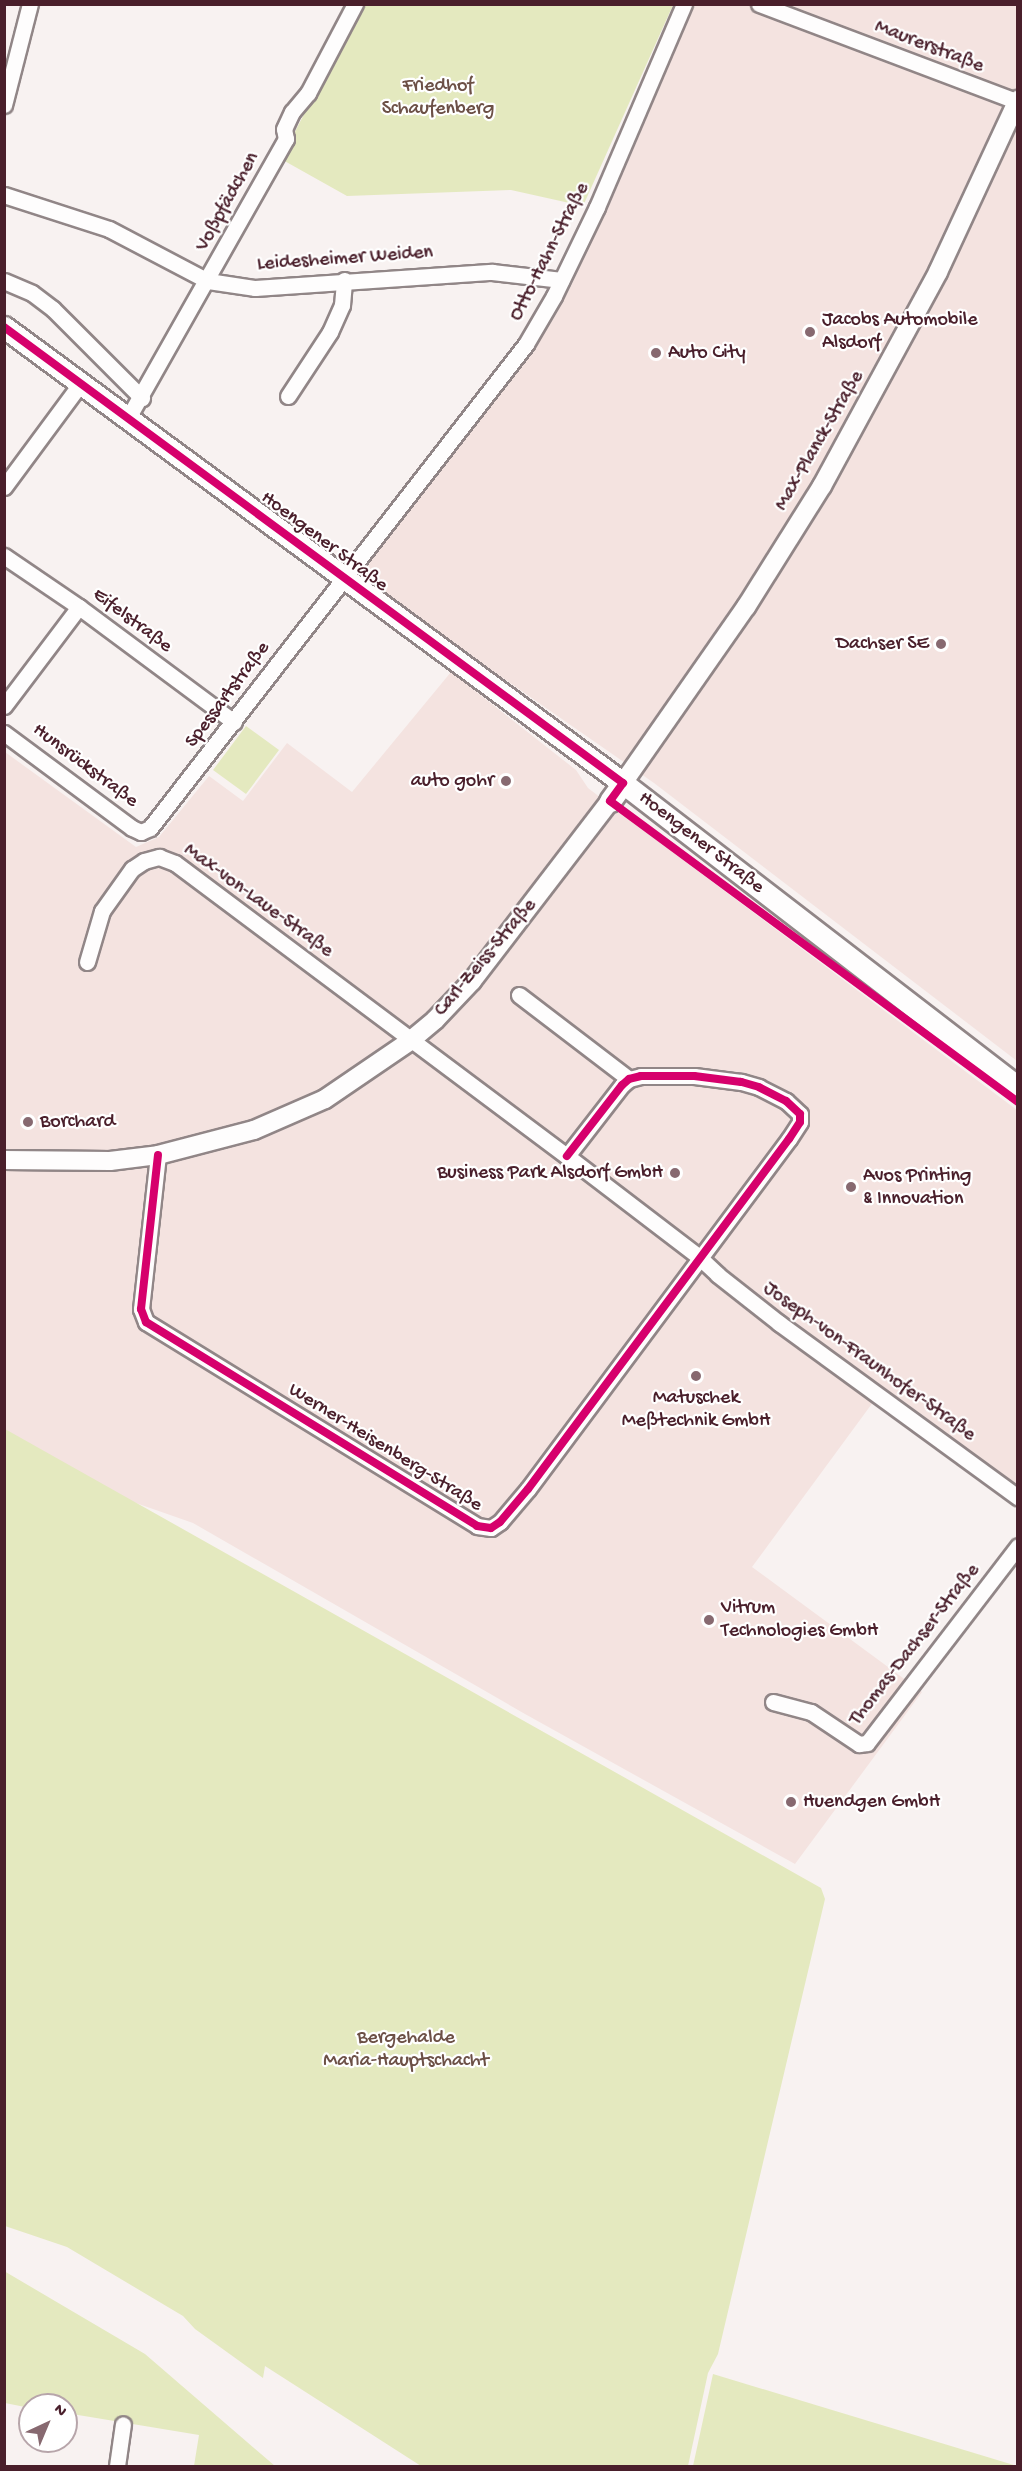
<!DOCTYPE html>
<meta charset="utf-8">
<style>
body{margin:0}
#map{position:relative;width:1022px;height:2471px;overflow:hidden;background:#f8f2f1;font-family:"Gochi Hand",sans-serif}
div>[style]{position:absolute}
.built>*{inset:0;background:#f4e3e0}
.green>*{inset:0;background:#e4e9bf}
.roads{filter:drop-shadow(2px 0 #918687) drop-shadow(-2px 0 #918687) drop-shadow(0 2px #918687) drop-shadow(0 -2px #918687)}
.minor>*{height:15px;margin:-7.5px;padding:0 7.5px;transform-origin:7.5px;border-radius:7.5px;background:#fefdfd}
.tertiary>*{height:18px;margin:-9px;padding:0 9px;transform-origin:9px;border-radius:9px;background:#fefdfd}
.secondary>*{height:21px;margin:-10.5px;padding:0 10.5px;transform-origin:10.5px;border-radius:10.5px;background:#fefdfd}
.cycleway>*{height:8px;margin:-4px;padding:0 4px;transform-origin:4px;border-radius:4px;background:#d6006c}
.dots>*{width:16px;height:16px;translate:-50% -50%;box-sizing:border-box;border:3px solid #fff;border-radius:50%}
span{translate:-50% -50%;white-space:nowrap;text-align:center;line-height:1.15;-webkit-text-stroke:4.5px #fff;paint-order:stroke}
.street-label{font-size:20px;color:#4a1f2b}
.park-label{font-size:20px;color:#6c5046}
.poi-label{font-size:20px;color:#4a1f2b}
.left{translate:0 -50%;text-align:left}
.right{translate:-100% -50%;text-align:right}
.frame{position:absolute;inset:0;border:6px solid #4a1f2b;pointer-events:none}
.north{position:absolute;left:18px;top:2393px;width:60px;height:60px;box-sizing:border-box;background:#fff;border:2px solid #b7a5aa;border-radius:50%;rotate:44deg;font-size:16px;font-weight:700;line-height:24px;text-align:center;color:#4a1f2b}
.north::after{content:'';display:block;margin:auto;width:21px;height:27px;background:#876970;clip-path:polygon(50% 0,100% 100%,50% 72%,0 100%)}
</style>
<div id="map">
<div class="built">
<div style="clip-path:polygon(695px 5px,1017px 5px,1017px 1061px,654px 783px,464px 651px,368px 581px,366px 571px,369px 562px,534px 348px,554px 318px,572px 284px)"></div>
<div style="clip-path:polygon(451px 672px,576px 770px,588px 788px,643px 830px,1017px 1110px,1017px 1491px,882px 1390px,752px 1567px,922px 1692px,795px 1864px,525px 1714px,193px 1523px,113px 1495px,5px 1433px,5px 752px,136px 847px,159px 837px,209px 776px,243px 801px,287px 743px,352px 792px)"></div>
</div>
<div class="green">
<div style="clip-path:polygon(360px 5px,673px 5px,583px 206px,511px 190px,347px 196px,281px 159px)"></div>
<div style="clip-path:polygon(246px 726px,279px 750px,246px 794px,213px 770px)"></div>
<div style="clip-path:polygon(5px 1429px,821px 1888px,825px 1899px,718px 2354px,708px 2373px,688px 2466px,421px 2466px,265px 2366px,263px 2378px,195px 2329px,183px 2316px,67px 2247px,5px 2226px)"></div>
<div style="clip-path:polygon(4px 2271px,145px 2354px,275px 2466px,194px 2466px,199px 2435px,66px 2413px,66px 2405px,30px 2405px,30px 2408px,5px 2403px)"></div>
<div style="clip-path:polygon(713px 2374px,1017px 2466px,693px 2466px)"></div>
</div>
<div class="roads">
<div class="minor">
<div style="left:759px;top:4px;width:277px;rotate:20.7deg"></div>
<div style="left:4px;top:105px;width:104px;rotate:-75.6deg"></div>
<div style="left:4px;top:195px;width:110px;rotate:17.9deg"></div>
<div style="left:109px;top:229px;width:112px;rotate:27.7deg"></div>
<div style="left:208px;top:281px;width:48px;rotate:8.5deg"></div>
<div style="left:255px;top:288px;width:238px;rotate:-3.9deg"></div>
<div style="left:492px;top:272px;width:70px;rotate:6.5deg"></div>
<div style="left:4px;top:281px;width:30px;rotate:23deg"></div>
<div style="left:32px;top:293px;width:26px;rotate:37deg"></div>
<div style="left:53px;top:309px;width:126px;rotate:45deg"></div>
<div style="left:288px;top:396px;width:77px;rotate:-56.7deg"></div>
<div style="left:330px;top:332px;width:30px;rotate:-66deg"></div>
<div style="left:342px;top:305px;width:25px;rotate:-85deg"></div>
<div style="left:128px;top:418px;width:321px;rotate:-60.5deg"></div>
<div style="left:286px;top:139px;width:10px;rotate:-101deg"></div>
<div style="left:284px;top:129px;width:19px;rotate:-65deg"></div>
<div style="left:292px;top:112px;width:25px;rotate:-50deg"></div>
<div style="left:308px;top:93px;width:101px;rotate:-62.2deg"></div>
<div style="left:4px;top:487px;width:129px;rotate:-53.5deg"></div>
<div style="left:4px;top:556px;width:91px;rotate:34.2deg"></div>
<div style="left:79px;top:607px;width:193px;rotate:36.6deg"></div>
<div style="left:4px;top:706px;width:124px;rotate:-52.9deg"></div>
<div style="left:4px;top:733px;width:159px;rotate:36.6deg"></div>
<div style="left:132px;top:828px;width:10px;rotate:24deg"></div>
<div style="left:141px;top:832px;width:10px;rotate:-24deg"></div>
<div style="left:150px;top:828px;width:613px;rotate:-52.16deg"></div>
<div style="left:526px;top:344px;width:56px;rotate:-59.7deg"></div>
<div style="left:554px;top:296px;width:99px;rotate:-64.2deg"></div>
<div style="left:597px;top:207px;width:221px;rotate:-66.8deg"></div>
<div style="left:87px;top:962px;width:53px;rotate:-73.6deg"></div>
<div style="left:102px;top:911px;width:52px;rotate:-54.5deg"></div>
<div style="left:132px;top:869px;width:14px;rotate:-34deg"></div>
<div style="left:144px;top:861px;width:16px;rotate:-15deg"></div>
<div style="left:159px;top:857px;width:17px;rotate:21deg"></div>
<div style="left:175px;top:863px;width:489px;rotate:36.8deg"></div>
<div style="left:567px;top:1156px;width:166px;rotate:37.4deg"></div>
<div style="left:699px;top:1257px;width:26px;rotate:43deg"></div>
<div style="left:718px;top:1275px;width:78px;rotate:38.2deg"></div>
<div style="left:779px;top:1323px;width:296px;rotate:36.1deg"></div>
<div style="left:519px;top:995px;width:138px;rotate:37.4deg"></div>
<div style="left:158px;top:1155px;width:155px;rotate:96.3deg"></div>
<div style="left:141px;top:1309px;width:14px;rotate:69deg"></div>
<div style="left:146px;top:1322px;width:389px;rotate:31.6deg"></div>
<div style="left:477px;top:1526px;width:14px;rotate:8deg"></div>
<div style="left:491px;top:1528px;width:11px;rotate:-34deg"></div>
<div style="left:500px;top:1522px;width:43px;rotate:-49.7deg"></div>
<div style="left:528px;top:1489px;width:437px;rotate:-53.3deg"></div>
<div style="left:789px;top:1139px;width:20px;rotate:-57deg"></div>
<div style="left:800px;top:1122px;width:8px;rotate:-90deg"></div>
<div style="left:800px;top:1114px;width:19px;rotate:-137deg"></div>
<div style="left:786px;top:1101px;width:30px;rotate:-153deg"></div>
<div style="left:759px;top:1087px;width:19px;rotate:-164deg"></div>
<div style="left:741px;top:1082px;width:47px;rotate:-172.7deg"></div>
<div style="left:694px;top:1076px;width:53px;rotate:180deg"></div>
<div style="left:641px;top:1076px;width:12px;rotate:166deg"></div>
<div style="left:629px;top:1079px;width:9px;rotate:139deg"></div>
<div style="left:622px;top:1085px;width:90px;rotate:127.8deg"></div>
<div style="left:773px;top:1702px;width:39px;rotate:15deg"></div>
<div style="left:811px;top:1712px;width:58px;rotate:33.7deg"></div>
<div style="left:859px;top:1744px;width:8px;rotate:-7deg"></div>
<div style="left:867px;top:1743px;width:248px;rotate:-52.5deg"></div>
<div style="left:117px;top:2466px;width:42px;rotate:-81.9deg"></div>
</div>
<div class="tertiary">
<div style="left:623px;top:783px;width:215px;rotate:-55.1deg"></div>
<div style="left:746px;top:607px;width:143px;rotate:-57.9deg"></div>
<div style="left:822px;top:486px;width:243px;rotate:-61.5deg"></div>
<div style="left:938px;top:272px;width:190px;rotate:-65.1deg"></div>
<div style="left:4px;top:1160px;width:106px;rotate:0.5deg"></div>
<div style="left:110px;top:1161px;width:48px;rotate:-7.1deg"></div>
<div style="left:158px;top:1155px;width:99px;rotate:-14.6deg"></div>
<div style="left:254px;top:1130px;width:77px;rotate:-23.6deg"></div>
<div style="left:325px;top:1099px;width:103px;rotate:-34.3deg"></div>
<div style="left:410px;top:1041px;width:33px;rotate:-40deg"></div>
<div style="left:435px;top:1020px;width:54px;rotate:-46.5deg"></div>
<div style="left:472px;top:981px;width:227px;rotate:-52.5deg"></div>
</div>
<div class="secondary">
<div style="left:4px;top:327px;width:769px;rotate:36.38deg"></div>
<div style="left:623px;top:783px;width:498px;rotate:37.6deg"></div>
<div style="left:610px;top:801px;width:22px;rotate:-54deg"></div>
</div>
</div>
<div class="cycleway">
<div style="left:4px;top:327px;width:769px;rotate:36.38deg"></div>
<div style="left:623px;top:783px;width:22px;rotate:126deg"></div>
<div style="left:610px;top:801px;width:507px;rotate:36.42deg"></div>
<div style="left:158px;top:1155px;width:155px;rotate:96.3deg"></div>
<div style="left:141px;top:1309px;width:14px;rotate:69deg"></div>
<div style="left:146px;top:1322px;width:389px;rotate:31.6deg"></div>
<div style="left:477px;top:1526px;width:14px;rotate:8deg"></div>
<div style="left:491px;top:1528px;width:11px;rotate:-34deg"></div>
<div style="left:500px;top:1522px;width:43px;rotate:-49.7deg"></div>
<div style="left:528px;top:1489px;width:437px;rotate:-53.3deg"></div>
<div style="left:789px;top:1139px;width:20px;rotate:-57deg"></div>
<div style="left:800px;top:1122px;width:8px;rotate:-90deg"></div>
<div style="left:800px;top:1114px;width:19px;rotate:-137deg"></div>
<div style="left:786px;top:1101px;width:30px;rotate:-153deg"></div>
<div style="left:759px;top:1087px;width:19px;rotate:-164deg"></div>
<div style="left:741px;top:1082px;width:47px;rotate:-172.7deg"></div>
<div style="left:694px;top:1076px;width:53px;rotate:180deg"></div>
<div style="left:641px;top:1076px;width:12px;rotate:166deg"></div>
<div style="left:629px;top:1079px;width:9px;rotate:139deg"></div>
<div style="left:622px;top:1085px;width:90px;rotate:127.8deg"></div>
</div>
<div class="dots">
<div style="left:810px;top:332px;background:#876970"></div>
<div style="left:656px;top:353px;background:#876970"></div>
<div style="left:941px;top:644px;background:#876970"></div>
<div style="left:506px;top:781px;background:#876970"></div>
<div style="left:28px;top:1122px;background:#876970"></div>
<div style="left:675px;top:1173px;background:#876970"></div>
<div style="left:851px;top:1187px;background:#876970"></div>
<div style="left:696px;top:1376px;background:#876970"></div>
<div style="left:709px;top:1620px;background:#876970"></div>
<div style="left:791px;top:1802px;background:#876970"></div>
</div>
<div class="street-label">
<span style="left:929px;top:47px;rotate:21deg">Maurerstraße</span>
<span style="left:228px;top:202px;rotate:-61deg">Voßpfädchen</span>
<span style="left:550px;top:252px;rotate:-63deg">Otto-Hahn-Straße</span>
<span style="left:345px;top:259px;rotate:-4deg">Leidesheimer Weiden</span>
<span style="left:820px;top:441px;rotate:-60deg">Max-Planck-Straße</span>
<span style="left:324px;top:542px;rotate:37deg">Hoengener Straße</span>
<span style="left:132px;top:621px;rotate:37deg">Eifelstraße</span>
<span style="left:228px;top:695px;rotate:-53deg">Spessartstraße</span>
<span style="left:85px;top:766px;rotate:37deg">Hunsrückstraße</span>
<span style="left:701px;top:843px;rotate:38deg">Hoengener Straße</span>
<span style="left:258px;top:901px;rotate:36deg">Max-von-Laue-Straße</span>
<span style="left:486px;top:958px;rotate:-50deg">Carl-Zeiss-Straße</span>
<span style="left:869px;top:1362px;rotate:36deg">Joseph-von-Fraunhofer-Straße</span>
<span style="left:385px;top:1448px;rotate:32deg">Werner-Heisenberg-Straße</span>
<span style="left:915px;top:1645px;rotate:-52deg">Thomas-Dachser-Straße</span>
</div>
<div class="park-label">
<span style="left:438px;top:98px">Friedhof<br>Schaufenberg</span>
<span style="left:406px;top:2050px">Bergehalde<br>Maria-Hauptschacht</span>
</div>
<div class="poi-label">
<span class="left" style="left:822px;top:332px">Jacobs Automobile<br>Alsdorf</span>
<span class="left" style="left:668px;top:353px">Auto City</span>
<span class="right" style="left:929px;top:644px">Dachser SE</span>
<span class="right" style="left:494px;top:781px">auto gohr</span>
<span class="left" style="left:40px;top:1122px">Borchard</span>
<span class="right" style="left:663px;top:1173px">Business Park Alsdorf GmbH</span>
<span class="left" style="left:863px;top:1188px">Avos Printing<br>&amp; Innovation</span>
<span style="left:696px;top:1410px">Matuschek<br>Meßtechnik GmbH</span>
<span class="left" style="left:721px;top:1620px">Vitrum<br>Technologies GmbH</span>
<span class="left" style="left:803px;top:1802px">Huendgen GmbH</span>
</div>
<div class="frame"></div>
<div class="north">N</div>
</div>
